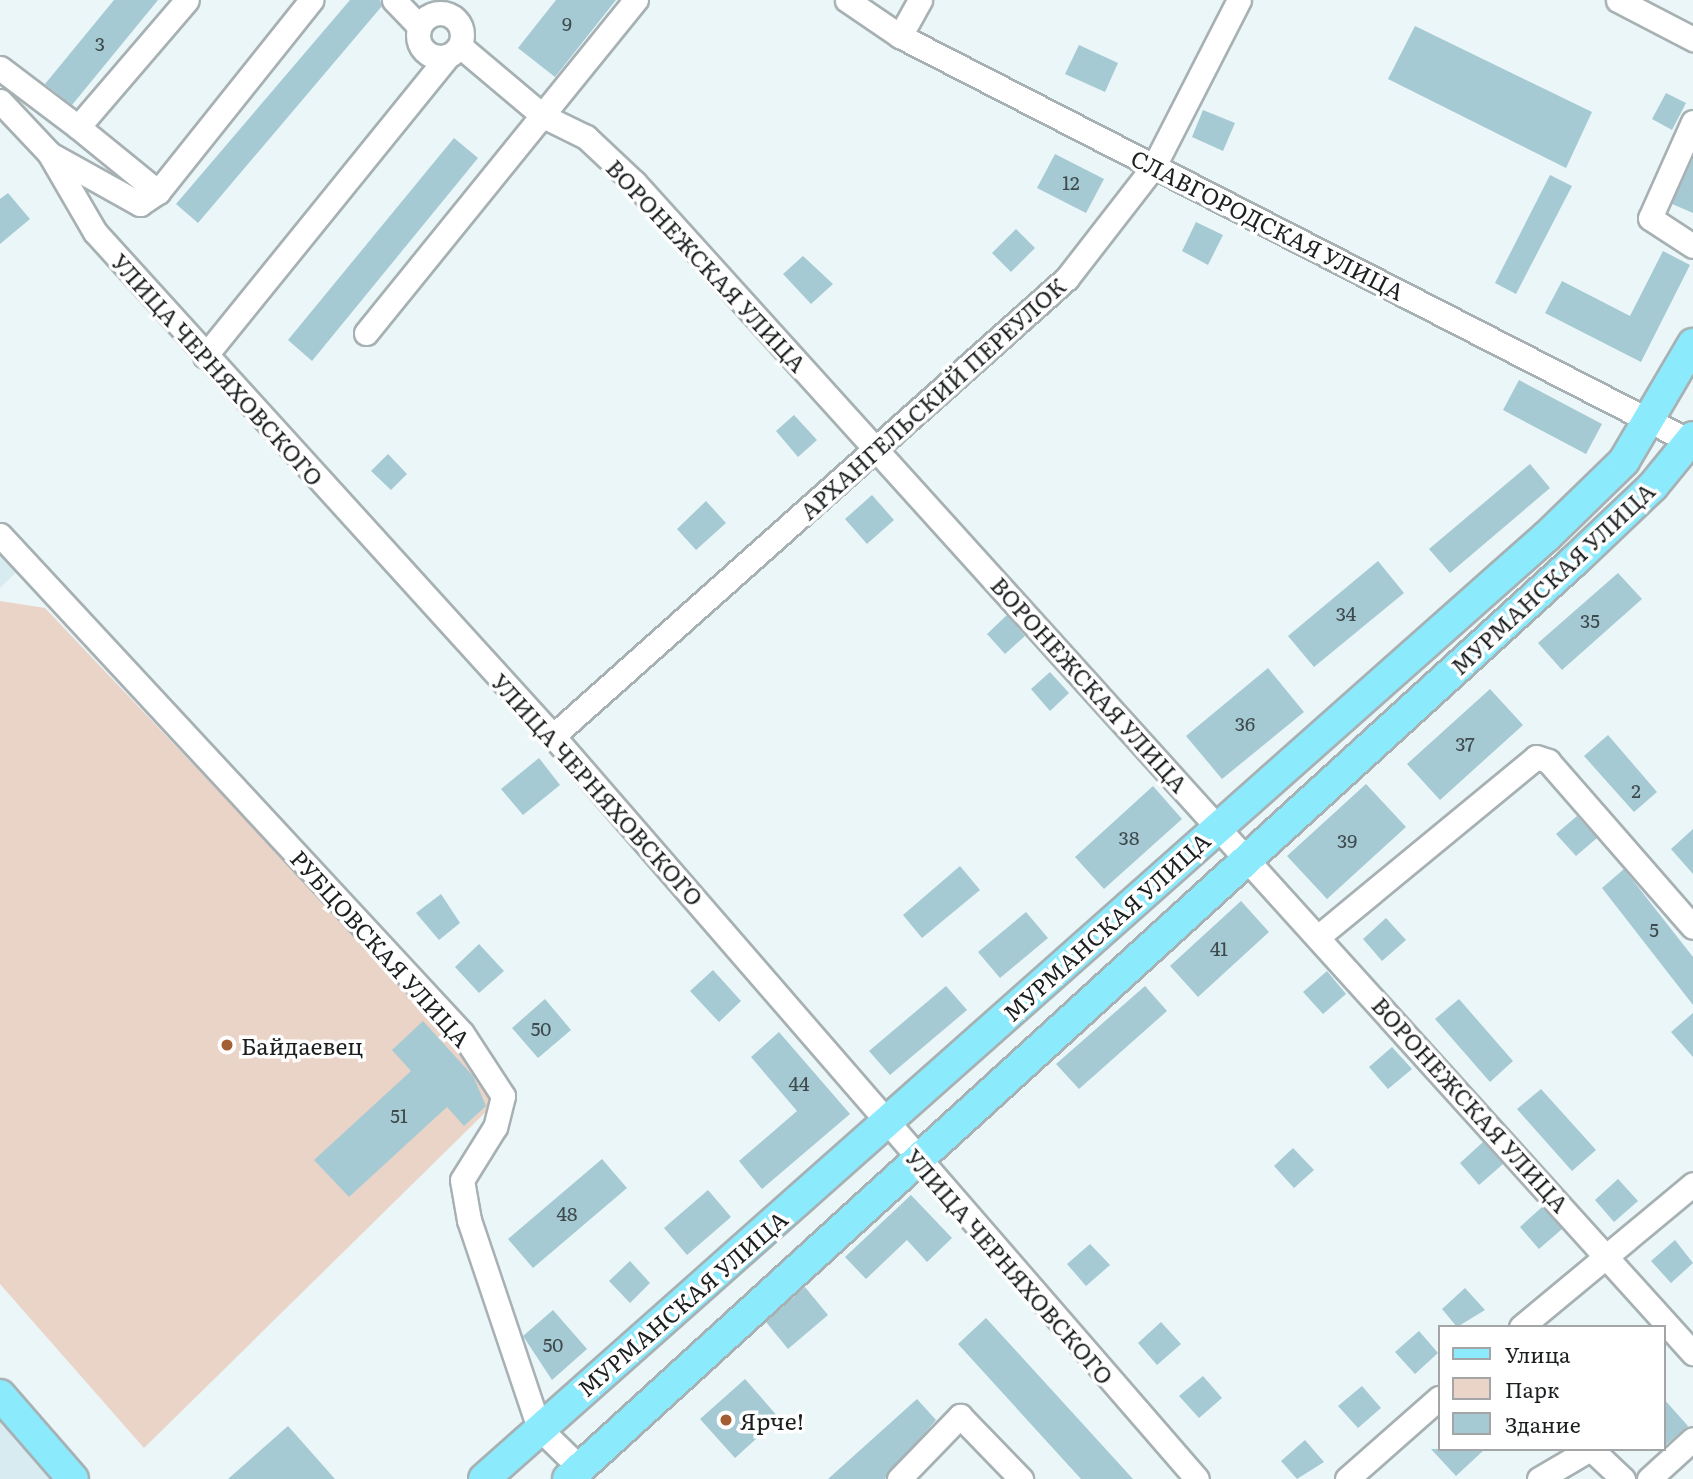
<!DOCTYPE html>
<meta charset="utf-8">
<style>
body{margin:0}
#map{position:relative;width:1693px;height:1479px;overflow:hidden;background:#ebf6f8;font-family:Literata,serif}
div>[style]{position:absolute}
.built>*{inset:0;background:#d8ebf0}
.green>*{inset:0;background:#ead4c7}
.building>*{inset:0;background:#a5cad3}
.roads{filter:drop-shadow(2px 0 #a7b1b4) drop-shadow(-2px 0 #a7b1b4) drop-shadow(0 2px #a7b1b4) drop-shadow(0 -2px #a7b1b4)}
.minor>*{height:23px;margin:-11.5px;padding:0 11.5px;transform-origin:11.5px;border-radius:11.5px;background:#fff}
.minor>.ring{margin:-11.5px;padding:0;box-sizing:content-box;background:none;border:23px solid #fff;border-radius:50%}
.major>*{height:30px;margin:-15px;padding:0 15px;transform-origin:15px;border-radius:15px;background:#8ceafd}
.dots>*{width:19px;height:19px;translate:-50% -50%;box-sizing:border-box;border:4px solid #fff;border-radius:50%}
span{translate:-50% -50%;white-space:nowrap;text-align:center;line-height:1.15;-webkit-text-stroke:7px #fff;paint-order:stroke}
.number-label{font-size:19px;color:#3e4a4d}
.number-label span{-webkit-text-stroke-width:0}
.street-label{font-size:23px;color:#1c1f20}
.poi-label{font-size:23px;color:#1c1f20}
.left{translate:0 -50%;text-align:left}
.legend{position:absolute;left:1438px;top:1325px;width:228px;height:126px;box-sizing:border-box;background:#fff;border:2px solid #a4a5a6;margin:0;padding:9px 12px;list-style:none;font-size:21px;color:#1c1f20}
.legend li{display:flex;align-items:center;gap:14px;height:35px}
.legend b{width:35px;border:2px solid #a4a5a6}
</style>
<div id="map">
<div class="built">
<div style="clip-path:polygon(0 539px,25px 564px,0 588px)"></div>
<div style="clip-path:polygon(0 1422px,50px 1479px,0 1479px)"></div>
</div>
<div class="green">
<div style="clip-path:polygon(0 601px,45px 608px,409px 992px,500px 1098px,144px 1448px,0 1284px)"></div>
</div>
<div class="building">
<div style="clip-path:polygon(114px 0,158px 0,72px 105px,45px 84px)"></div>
<div style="clip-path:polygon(350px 0,380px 0,382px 6px,198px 223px,176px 204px)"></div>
<div style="clip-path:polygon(556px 0,616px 0,555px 77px,518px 48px)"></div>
<div style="clip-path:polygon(1415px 26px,1592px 112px,1566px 168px,1388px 79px)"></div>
<div style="clip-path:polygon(1079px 45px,1118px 63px,1105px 92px,1065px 74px)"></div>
<div style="clip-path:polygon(1666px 93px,1686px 103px,1672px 130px,1652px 119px)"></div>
<div style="clip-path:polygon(1203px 110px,1235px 123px,1223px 151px,1192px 137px)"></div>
<div style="clip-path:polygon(454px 138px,478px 158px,312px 361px,288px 340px)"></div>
<div style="clip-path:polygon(1055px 154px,1104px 179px,1086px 213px,1037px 188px)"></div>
<div style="clip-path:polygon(1693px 158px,1693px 213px,1672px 204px)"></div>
<div style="clip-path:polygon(1550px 175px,1572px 186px,1516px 294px,1495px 283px)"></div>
<div style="clip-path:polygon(8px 193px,30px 219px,0 244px,0 199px)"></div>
<div style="clip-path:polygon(1196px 222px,1223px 235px,1208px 265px,1182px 251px)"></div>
<div style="clip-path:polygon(1016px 229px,1035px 248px,1011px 272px,992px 253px)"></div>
<div style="clip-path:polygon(1663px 251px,1690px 265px,1641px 362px,1545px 313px,1562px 281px,1630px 316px)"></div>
<div style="clip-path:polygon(803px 256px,833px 284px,811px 304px,783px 274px)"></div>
<div style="clip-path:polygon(1519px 380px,1602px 424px,1586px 454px,1503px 410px)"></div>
<div style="clip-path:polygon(794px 415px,817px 440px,798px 457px,776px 431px)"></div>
<div style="clip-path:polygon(388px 454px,407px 474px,391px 490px,371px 471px)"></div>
<div style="clip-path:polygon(1530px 464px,1550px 488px,1450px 573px,1429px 549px)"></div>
<div style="clip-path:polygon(872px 495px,894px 520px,867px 544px,845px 519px)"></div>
<div style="clip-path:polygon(706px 501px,726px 523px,696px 550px,677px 529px)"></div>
<div style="clip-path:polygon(1378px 561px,1404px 593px,1314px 667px,1288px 636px)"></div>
<div style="clip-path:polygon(1618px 573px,1642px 599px,1562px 670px,1538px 643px)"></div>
<div style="clip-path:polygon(1007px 615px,1025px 636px,1005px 654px,987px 634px)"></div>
<div style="clip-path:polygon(1268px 668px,1304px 712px,1222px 779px,1186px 736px)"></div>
<div style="clip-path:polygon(1050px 672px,1069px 693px,1050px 711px,1031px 689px)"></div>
<div style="clip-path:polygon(1490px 689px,1523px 725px,1440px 800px,1407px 764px)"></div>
<div style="clip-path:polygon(1608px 735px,1657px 792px,1634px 812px,1584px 756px)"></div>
<div style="clip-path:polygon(539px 758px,560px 785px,523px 815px,501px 789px)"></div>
<div style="clip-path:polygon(1366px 784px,1406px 827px,1327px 899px,1287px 856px)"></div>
<div style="clip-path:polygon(1153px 786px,1182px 819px,1104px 889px,1075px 857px)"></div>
<div style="clip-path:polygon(1577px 816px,1597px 838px,1576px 856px,1556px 834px)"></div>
<div style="clip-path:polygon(1693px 829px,1693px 874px,1671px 849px)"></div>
<div style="clip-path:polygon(960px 866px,980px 890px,922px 938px,903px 915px)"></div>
<div style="clip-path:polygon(1624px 869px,1693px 957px,1693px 1005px,1602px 888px)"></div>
<div style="clip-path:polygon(441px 894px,460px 923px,439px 940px,416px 913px)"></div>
<div style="clip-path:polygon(1241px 901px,1269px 932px,1198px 997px,1170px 966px)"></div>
<div style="clip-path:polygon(1026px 912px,1048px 938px,1000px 978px,978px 952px)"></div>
<div style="clip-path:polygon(1386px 918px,1406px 940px,1382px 961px,1363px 939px)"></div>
<div style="clip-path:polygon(479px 944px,504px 971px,479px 993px,455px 967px)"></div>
<div style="clip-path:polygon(713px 970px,741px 1001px,719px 1022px,690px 991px)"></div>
<div style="clip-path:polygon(1327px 971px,1346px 994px,1323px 1014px,1303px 992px)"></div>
<div style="clip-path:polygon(946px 986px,967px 1010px,890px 1075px,869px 1051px)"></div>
<div style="clip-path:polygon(1145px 986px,1167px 1011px,1079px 1089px,1056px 1064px)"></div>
<div style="clip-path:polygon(545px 999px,571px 1030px,538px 1058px,512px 1028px)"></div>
<div style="clip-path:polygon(1459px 999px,1513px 1061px,1490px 1082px,1435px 1019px)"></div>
<div style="clip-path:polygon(1693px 1013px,1693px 1057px,1671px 1032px)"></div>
<div style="clip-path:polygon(423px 1021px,473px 1076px,486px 1106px,464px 1126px,447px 1107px,349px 1197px,314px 1160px,411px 1071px,392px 1050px)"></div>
<div style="clip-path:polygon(779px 1032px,850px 1114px,762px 1189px,739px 1161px,797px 1111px,751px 1057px)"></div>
<div style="clip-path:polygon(1392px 1047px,1412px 1069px,1388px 1089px,1369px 1067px)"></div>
<div style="clip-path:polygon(1541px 1089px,1596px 1150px,1572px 1171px,1517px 1109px)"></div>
<div style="clip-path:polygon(1483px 1142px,1503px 1164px,1479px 1185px,1460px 1163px)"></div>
<div style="clip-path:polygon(1293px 1148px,1314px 1170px,1294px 1188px,1274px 1166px)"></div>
<div style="clip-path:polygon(602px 1159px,627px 1188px,533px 1268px,508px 1239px)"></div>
<div style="clip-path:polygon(1618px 1179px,1638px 1201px,1614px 1222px,1595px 1200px)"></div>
<div style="clip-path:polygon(708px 1190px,731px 1217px,687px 1255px,664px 1228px)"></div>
<div style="clip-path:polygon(911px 1195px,952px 1238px,927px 1262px,907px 1240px,866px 1279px,845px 1257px)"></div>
<div style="clip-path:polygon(1542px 1207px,1562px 1229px,1539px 1249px,1520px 1227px)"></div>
<div style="clip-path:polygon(1675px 1240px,1693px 1263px,1671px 1283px,1651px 1261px)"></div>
<div style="clip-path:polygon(1090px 1244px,1110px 1265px,1086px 1286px,1067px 1264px)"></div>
<div style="clip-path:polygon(630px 1261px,650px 1283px,630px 1303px,609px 1281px)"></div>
<div style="clip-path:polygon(805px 1287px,828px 1315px,788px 1349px,766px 1322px)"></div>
<div style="clip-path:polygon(1465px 1288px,1485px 1310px,1457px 1327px,1442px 1309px)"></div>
<div style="clip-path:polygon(553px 1310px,587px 1349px,552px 1380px,523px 1336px)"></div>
<div style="clip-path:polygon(986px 1318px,1133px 1479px,1081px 1479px,958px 1344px)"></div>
<div style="clip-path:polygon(1161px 1322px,1181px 1344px,1157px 1365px,1138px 1343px)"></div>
<div style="clip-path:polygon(1419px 1331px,1438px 1353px,1415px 1374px,1395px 1352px)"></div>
<div style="clip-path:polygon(1203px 1376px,1222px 1398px,1199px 1418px,1179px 1396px)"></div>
<div style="clip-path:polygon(745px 1379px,779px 1418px,735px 1458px,700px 1419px)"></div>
<div style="clip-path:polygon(1362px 1386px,1381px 1408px,1358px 1428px,1338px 1406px)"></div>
<div style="clip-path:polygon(1663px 1398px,1688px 1426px,1663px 1447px)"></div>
<div style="clip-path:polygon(917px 1399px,936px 1420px,885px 1479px,828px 1479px)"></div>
<div style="clip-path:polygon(288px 1426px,335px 1479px,228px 1479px)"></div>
<div style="clip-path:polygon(1305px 1440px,1324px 1462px,1297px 1479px,1281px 1461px)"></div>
<div style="clip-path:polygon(1431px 1449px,1485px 1449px,1456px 1476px)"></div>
</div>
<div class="roads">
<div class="minor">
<div style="left:394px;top:0;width:36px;rotate:46deg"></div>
<div style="left:847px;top:0;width:64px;rotate:34.2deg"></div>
<div style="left:900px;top:36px;width:891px;rotate:27.17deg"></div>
<div style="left:1618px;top:0;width:85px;rotate:27.5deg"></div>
<div class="ring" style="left:418px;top:13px;width:21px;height:21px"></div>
<div style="left:900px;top:36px;width:41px;rotate:-60.9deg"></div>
<div style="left:460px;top:46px;width:109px;rotate:40.1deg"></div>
<div style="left:543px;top:116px;width:48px;rotate:26deg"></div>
<div style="left:586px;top:137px;width:66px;rotate:43.2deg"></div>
<div style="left:634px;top:182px;width:1579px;rotate:47.88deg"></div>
<div style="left:0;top:68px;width:98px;rotate:37.1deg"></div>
<div style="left:0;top:101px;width:71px;rotate:46.7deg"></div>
<div style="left:49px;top:153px;width:91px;rotate:59.8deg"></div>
<div style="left:95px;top:232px;width:681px;rotate:47.74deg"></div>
<div style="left:553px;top:736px;width:983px;rotate:49.08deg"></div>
<div style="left:1693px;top:122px;width:105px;rotate:114.1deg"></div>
<div style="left:1650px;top:218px;width:51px;rotate:33.1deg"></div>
<div style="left:50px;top:154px;width:103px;rotate:29.1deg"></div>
<div style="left:140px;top:204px;width:22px;rotate:-34deg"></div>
<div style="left:158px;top:192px;width:246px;rotate:-51.4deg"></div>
<div style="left:158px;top:192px;width:103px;rotate:-140.9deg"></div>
<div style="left:78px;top:127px;width:167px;rotate:-49.4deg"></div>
<div style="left:366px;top:333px;width:429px;rotate:-51deg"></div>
<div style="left:205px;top:356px;width:386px;rotate:-51deg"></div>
<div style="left:0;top:535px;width:679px;rotate:47.15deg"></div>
<div style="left:462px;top:1033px;width:75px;rotate:56.9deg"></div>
<div style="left:503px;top:1096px;width:32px;rotate:104deg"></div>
<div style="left:495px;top:1127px;width:62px;rotate:121.9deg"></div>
<div style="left:462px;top:1180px;width:41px;rotate:80.1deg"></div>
<div style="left:469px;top:1220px;width:219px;rotate:71.4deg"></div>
<div style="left:539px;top:1428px;width:57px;rotate:44.3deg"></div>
<div style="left:553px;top:736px;width:688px;rotate:-41.7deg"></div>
<div style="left:1067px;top:278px;width:142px;rotate:-52.2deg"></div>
<div style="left:1154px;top:166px;width:186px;rotate:-62.9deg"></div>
<div style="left:1319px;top:936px;width:281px;rotate:-39.5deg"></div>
<div style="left:1536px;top:757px;width:13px;rotate:18deg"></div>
<div style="left:1548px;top:761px;width:220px;rotate:48.9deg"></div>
<div style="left:1521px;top:1327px;width:224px;rotate:-39.7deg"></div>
<div style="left:1591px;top:1449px;width:44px;rotate:43.2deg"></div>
<div style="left:899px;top:1479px;width:88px;rotate:-45.9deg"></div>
<div style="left:960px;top:1416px;width:88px;rotate:45.9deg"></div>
<div style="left:1347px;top:1479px;width:123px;rotate:-41.4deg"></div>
<div style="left:1539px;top:1479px;width:59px;rotate:-30.5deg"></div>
<div style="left:1649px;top:1479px;width:59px;rotate:-42.3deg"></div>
</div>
<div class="major">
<div style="left:0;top:1395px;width:111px;rotate:49deg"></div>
<div style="left:484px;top:1479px;width:1421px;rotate:-41.58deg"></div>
<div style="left:1547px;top:536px;width:107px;rotate:-44.2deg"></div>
<div style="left:1624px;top:461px;width:136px;rotate:-59.5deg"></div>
<div style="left:568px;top:1479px;width:1359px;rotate:-42.38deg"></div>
<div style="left:1572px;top:563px;width:112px;rotate:-43.5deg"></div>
<div style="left:1653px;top:486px;width:63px;rotate:-50.8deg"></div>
</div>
</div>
<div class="dots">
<div style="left:227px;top:1045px;background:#a35e31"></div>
<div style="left:726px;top:1420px;background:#a35e31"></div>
</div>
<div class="number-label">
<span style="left:567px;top:24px">9</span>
<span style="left:100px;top:44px">3</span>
<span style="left:1071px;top:183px">12</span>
<span style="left:1346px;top:614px">34</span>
<span style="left:1590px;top:621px">35</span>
<span style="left:1245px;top:724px">36</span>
<span style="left:1465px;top:744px">37</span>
<span style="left:1636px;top:791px">2</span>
<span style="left:1129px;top:838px">38</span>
<span style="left:1347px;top:841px">39</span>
<span style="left:1654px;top:930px">5</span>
<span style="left:1219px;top:949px">41</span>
<span style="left:541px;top:1029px">50</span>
<span style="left:799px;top:1084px">44</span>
<span style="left:399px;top:1116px">51</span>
<span style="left:567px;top:1214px">48</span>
<span style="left:553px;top:1345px">50</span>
</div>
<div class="street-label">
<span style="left:1268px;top:224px;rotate:27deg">СЛАВГОРОДСКАЯ УЛИЦА</span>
<span style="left:707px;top:265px;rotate:47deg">ВОРОНЕЖСКАЯ УЛИЦА</span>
<span style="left:218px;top:369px;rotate:48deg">УЛИЦА ЧЕРНЯХОВСКОГО</span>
<span style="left:932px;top:398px;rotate:-42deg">АРХАНГЕЛЬСКИЙ ПЕРЕУЛОК</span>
<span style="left:1552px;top:578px;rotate:-43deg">МУРМАНСКАЯ УЛИЦА</span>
<span style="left:1090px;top:684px;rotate:48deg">ВОРОНЕЖСКАЯ УЛИЦА</span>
<span style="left:598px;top:789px;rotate:48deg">УЛИЦА ЧЕРНЯХОВСКОГО</span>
<span style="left:1106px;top:926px;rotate:-42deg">МУРМАНСКАЯ УЛИЦА</span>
<span style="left:381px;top:948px;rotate:48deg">РУБЦОВСКАЯ УЛИЦА</span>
<span style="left:1471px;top:1104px;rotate:48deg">ВОРОНЕЖСКАЯ УЛИЦА</span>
<span style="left:1010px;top:1266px;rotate:49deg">УЛИЦА ЧЕРНЯХОВСКОГО</span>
<span style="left:682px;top:1303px;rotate:-41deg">МУРМАНСКАЯ УЛИЦА</span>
</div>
<div class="poi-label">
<span class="left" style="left:241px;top:1045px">Байдаевец</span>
<span class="left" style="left:740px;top:1420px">Ярче!</span>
</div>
<ul class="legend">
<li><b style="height:9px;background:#8ceafd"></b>Улица</li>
<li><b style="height:19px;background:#ead4c7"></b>Парк</li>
<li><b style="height:19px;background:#a5cad3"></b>Здание</li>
</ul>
</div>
